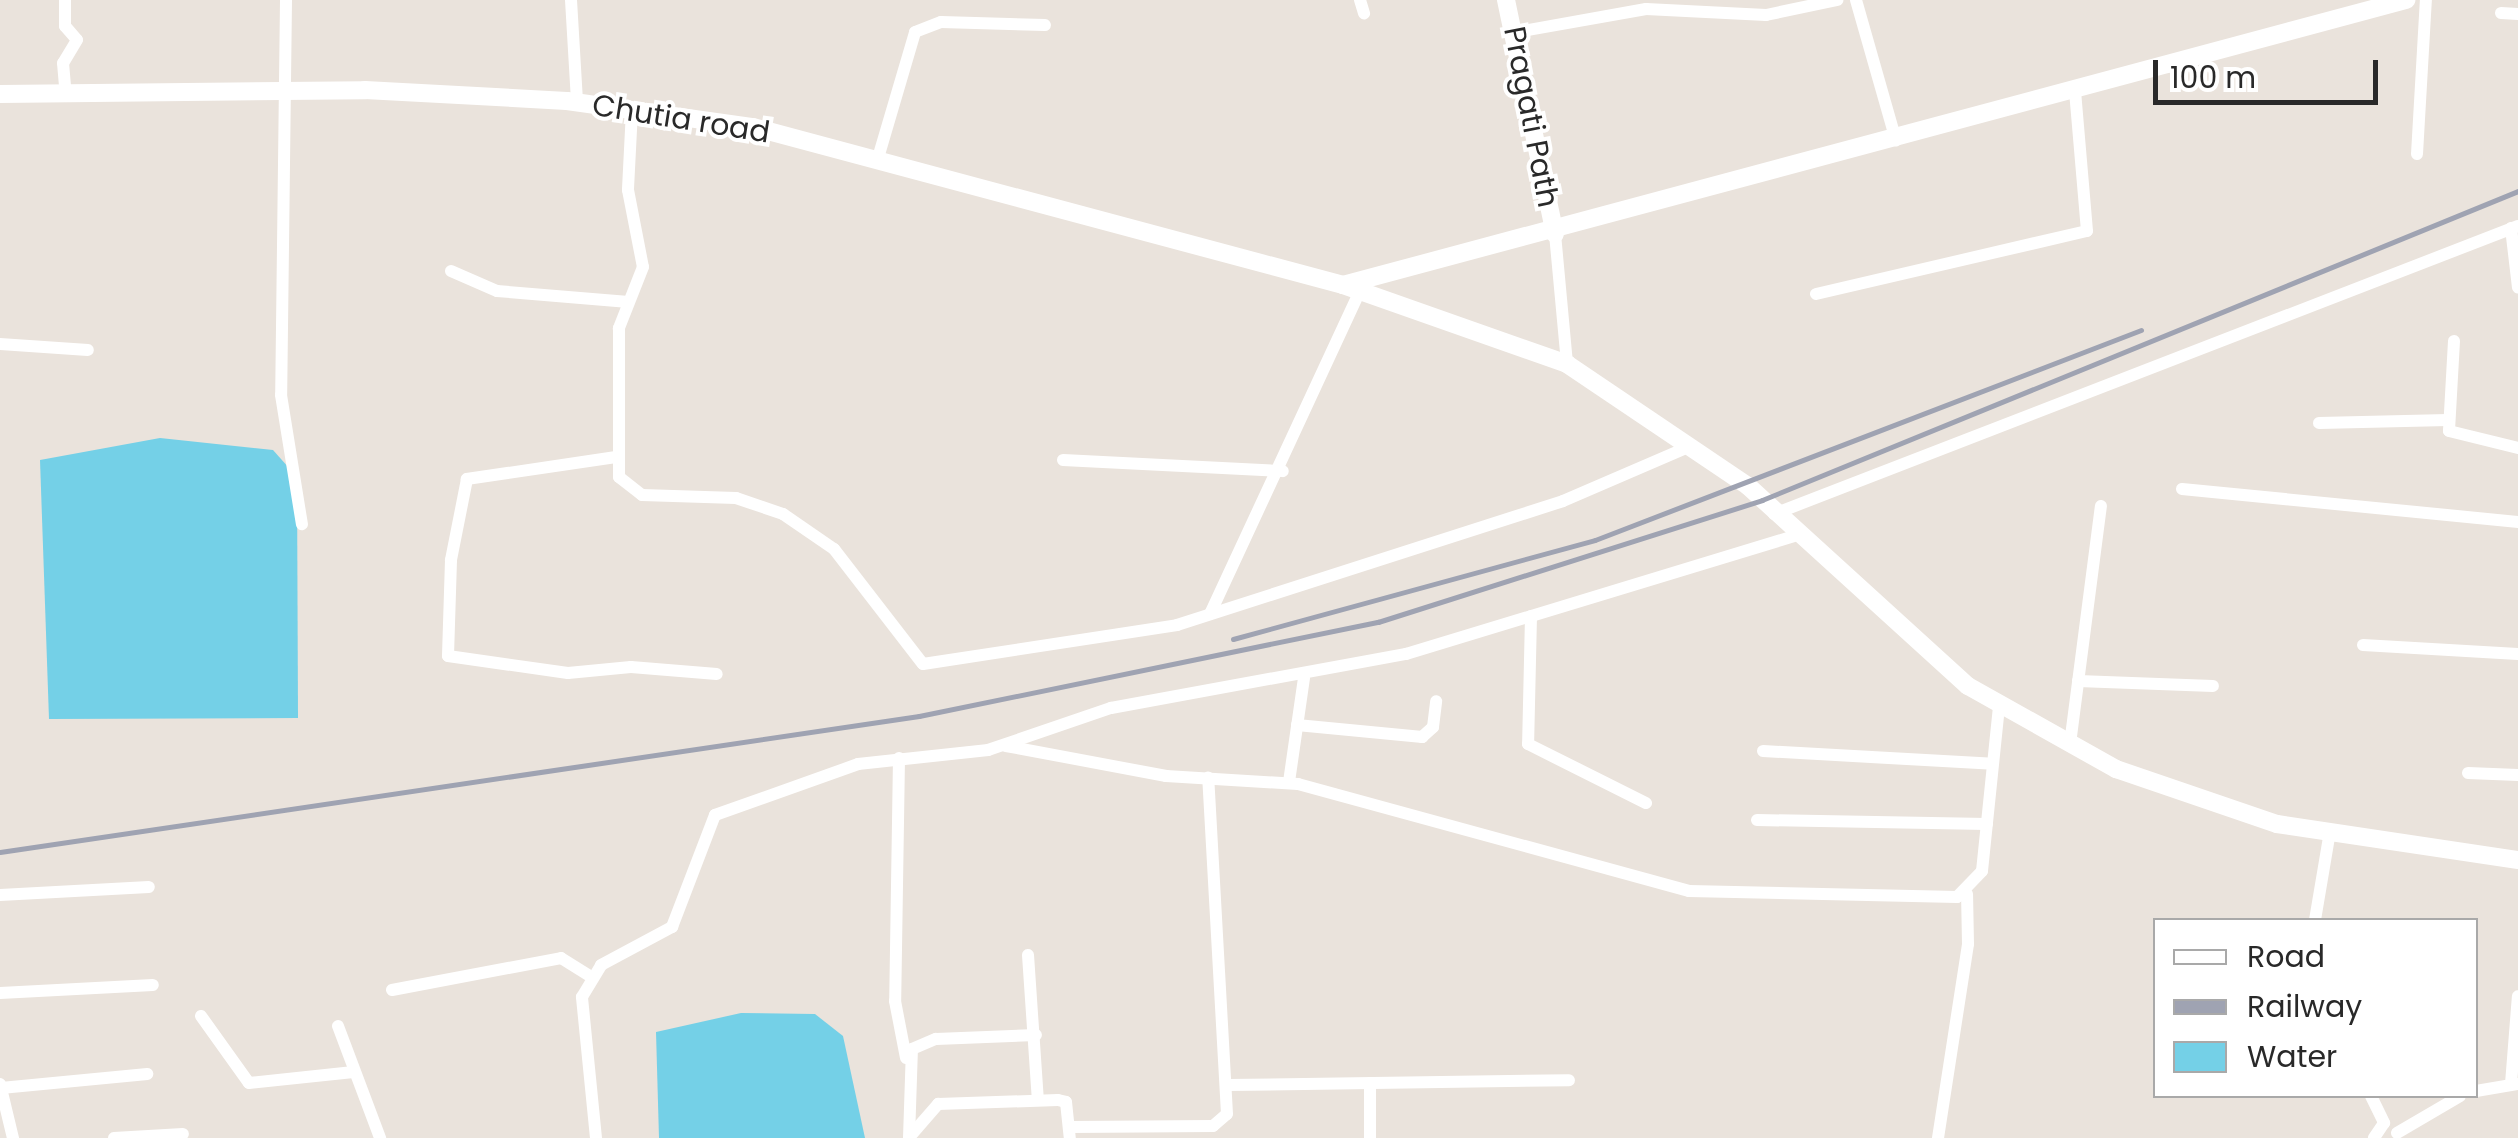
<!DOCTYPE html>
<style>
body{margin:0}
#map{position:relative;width:2518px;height:1138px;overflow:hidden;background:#eae3dc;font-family:Poppins,sans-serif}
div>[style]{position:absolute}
.water>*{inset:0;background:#74d0e7}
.street>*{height:12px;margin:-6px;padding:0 6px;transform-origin:6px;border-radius:6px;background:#fff}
.secondary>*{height:18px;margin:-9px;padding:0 9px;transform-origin:9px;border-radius:9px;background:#fff}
.rail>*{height:5px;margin:-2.5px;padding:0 2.5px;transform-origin:2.5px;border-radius:2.5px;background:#9fa3b2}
span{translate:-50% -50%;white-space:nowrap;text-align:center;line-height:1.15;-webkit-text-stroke:8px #fff;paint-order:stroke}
.street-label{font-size:30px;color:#292929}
.legend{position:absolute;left:2153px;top:918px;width:325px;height:180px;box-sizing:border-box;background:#fff;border:2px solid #a9a9a9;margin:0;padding:12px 18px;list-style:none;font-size:30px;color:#292929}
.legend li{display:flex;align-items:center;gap:20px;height:50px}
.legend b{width:50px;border:2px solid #a9a9a9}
.scale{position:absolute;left:2153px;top:60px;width:225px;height:45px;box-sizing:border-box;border:5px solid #292929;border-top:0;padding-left:12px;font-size:30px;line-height:35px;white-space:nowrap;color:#292929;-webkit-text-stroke:8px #fff;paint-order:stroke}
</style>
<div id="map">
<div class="water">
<div style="clip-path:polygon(160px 438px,273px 450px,297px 477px,298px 718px,49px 719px,40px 460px)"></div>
<div style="clip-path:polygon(741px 1013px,815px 1014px,843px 1036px,865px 1138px,659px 1138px,656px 1032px)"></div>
</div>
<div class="street">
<div style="left:65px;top:0;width:26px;rotate:90deg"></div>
<div style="left:65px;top:26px;width:18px;rotate:49deg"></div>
<div style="left:77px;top:40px;width:27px;rotate:121deg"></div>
<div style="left:63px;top:63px;width:32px;rotate:85deg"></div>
<div style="left:286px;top:0;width:395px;rotate:90.7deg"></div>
<div style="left:281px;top:395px;width:131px;rotate:80.8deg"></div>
<div style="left:571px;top:0;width:102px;rotate:86.6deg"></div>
<div style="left:1360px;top:0;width:14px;rotate:73deg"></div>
<div style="left:1856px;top:0;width:146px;rotate:74.1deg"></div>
<div style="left:2501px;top:13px;width:17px;rotate:3deg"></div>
<div style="left:1517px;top:32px;width:131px;rotate:-10.1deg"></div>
<div style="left:1646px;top:9px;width:120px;rotate:2.9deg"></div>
<div style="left:1766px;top:15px;width:73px;rotate:-11.9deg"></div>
<div style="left:632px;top:110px;width:80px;rotate:92.9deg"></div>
<div style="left:628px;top:190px;width:78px;rotate:79deg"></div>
<div style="left:643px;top:267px;width:66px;rotate:111.5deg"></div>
<div style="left:619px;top:328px;width:149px;rotate:90deg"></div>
<div style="left:619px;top:477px;width:29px;rotate:38deg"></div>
<div style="left:642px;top:495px;width:94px;rotate:1.8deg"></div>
<div style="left:736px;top:498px;width:50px;rotate:18.8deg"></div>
<div style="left:783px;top:514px;width:62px;rotate:34.5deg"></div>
<div style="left:834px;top:549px;width:145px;rotate:52.3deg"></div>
<div style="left:923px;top:664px;width:257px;rotate:-8.7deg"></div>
<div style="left:1177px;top:625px;width:405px;rotate:-17.8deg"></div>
<div style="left:1563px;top:501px;width:139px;rotate:-23.3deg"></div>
<div style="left:2417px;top:154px;width:154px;rotate:-86.7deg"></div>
<div style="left:878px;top:158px;width:131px;rotate:-73.6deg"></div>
<div style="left:915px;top:32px;width:28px;rotate:-21deg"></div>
<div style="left:941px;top:22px;width:104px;rotate:1.7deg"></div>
<div style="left:2511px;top:228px;width:60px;rotate:83.3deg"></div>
<div style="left:1555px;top:234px;width:131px;rotate:84.7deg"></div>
<div style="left:451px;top:271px;width:50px;rotate:23.5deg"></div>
<div style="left:497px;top:291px;width:132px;rotate:4.8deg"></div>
<div style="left:1816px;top:294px;width:278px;rotate:-13.1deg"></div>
<div style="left:2087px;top:231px;width:141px;rotate:-94.9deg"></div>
<div style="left:2454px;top:341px;width:90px;rotate:93.2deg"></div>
<div style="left:2449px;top:431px;width:71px;rotate:13.8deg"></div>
<div style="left:0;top:344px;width:88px;rotate:3.9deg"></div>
<div style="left:2319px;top:423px;width:129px;rotate:-1.3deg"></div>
<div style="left:616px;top:457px;width:151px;rotate:171.6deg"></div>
<div style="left:467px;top:479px;width:83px;rotate:101.2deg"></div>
<div style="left:451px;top:560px;width:96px;rotate:91.8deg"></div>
<div style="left:448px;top:656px;width:121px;rotate:8.1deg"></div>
<div style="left:568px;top:673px;width:63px;rotate:-5.4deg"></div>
<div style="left:631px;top:667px;width:86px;rotate:4.7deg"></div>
<div style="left:1063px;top:460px;width:220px;rotate:2.9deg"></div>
<div style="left:2182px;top:489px;width:338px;rotate:5.6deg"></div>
<div style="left:1774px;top:514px;width:798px;rotate:-21.16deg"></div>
<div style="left:1210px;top:614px;width:356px;rotate:-65.1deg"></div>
<div style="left:1531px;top:616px;width:128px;rotate:91.3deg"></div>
<div style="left:1528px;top:744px;width:132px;rotate:26.6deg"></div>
<div style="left:2363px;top:645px;width:155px;rotate:3.3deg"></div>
<div style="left:2078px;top:681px;width:135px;rotate:2.1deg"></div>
<div style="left:1297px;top:725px;width:126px;rotate:5.5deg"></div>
<div style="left:1422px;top:737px;width:15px;rotate:-42deg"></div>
<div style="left:1433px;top:727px;width:26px;rotate:-83deg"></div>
<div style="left:2070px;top:744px;width:240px;rotate:-82.6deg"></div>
<div style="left:1006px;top:746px;width:163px;rotate:10.6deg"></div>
<div style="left:1166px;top:776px;width:132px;rotate:3.5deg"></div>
<div style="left:1298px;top:784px;width:405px;rotate:15.3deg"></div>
<div style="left:1689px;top:891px;width:268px;rotate:1.3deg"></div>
<div style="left:1957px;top:897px;width:36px;rotate:-46deg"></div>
<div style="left:1982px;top:871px;width:166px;rotate:-84.1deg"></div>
<div style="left:1763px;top:751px;width:230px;rotate:3.2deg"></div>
<div style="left:899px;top:758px;width:243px;rotate:90.9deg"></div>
<div style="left:895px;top:1001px;width:58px;rotate:79.1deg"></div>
<div style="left:2468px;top:773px;width:50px;rotate:2.3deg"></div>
<div style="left:1289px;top:782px;width:105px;rotate:-81.8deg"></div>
<div style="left:1757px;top:820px;width:230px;rotate:1deg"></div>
<div style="left:0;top:895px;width:149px;rotate:-3.1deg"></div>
<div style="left:2315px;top:920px;width:90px;rotate:-80.4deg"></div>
<div style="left:1028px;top:955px;width:145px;rotate:86.1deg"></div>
<div style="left:392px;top:990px;width:172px;rotate:-10.7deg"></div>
<div style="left:561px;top:958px;width:34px;rotate:32deg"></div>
<div style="left:0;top:993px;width:153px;rotate:-3deg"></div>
<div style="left:201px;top:1016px;width:82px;rotate:54.4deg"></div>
<div style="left:249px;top:1083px;width:105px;rotate:-6deg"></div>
<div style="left:338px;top:1026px;width:120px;rotate:69.4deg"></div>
<div style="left:0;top:1084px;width:56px;rotate:76.5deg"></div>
<div style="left:2511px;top:1084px;width:88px;rotate:-85.5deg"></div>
<div style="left:1228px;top:1085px;width:341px;rotate:-0.8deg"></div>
<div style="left:1px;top:1088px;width:147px;rotate:-5.5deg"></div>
<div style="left:2476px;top:1091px;width:42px;rotate:-9.7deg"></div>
<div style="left:2371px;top:1096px;width:30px;rotate:64deg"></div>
<div style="left:2384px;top:1123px;width:18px;rotate:124deg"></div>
<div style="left:1070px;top:1127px;width:143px;rotate:-0.4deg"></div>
<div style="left:1213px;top:1126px;width:18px;rotate:-41deg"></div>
<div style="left:1227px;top:1114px;width:337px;rotate:-93.2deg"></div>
<div style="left:2397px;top:1133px;width:73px;rotate:-30.4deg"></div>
<div style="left:912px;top:1134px;width:40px;rotate:-49deg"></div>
<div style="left:938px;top:1104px;width:120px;rotate:-1.9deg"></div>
<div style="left:1058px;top:1100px;width:8px;rotate:14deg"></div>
<div style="left:1066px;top:1102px;width:36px;rotate:84deg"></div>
<div style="left:114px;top:1138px;width:69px;rotate:-3.3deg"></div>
<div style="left:596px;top:1138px;width:142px;rotate:-95.7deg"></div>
<div style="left:582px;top:997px;width:37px;rotate:-59deg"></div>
<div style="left:601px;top:965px;width:81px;rotate:-28.2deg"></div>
<div style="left:672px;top:927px;width:120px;rotate:-69deg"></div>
<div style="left:715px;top:815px;width:152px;rotate:-19.6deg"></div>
<div style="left:858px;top:764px;width:131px;rotate:-6.1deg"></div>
<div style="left:988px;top:750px;width:130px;rotate:-18.9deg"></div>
<div style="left:1111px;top:708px;width:300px;rotate:-10.4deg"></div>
<div style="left:1406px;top:654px;width:410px;rotate:-16.9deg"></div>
<div style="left:909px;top:1138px;width:89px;rotate:-88.1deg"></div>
<div style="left:912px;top:1049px;width:26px;rotate:-23deg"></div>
<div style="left:936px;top:1039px;width:100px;rotate:-2.3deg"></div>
<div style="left:1370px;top:1138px;width:55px;rotate:-90deg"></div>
<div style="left:1938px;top:1138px;width:196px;rotate:-81.2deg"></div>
<div style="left:1968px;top:944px;width:50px;rotate:-91.1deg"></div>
</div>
<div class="secondary">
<div style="left:1506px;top:0;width:239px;rotate:78.2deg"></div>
<div style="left:0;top:94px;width:365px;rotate:-0.6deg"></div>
<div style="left:365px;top:90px;width:202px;rotate:3.1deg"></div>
<div style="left:567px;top:101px;width:188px;rotate:8deg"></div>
<div style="left:753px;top:127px;width:611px;rotate:14.99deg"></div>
<div style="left:1343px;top:285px;width:238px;rotate:19.4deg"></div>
<div style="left:1567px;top:364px;width:218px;rotate:34deg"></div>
<div style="left:1748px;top:486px;width:297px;rotate:42.3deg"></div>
<div style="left:1968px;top:686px;width:170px;rotate:29.3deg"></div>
<div style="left:2116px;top:769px;width:170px;rotate:18.9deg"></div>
<div style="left:2277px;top:824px;width:244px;rotate:8.5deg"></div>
<div style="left:1343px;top:285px;width:1101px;rotate:-15.01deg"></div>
</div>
<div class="rail">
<div style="left:1233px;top:639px;width:375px;rotate:-15.3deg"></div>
<div style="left:1595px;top:540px;width:585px;rotate:-21.04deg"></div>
<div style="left:0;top:852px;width:929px;rotate:-8.42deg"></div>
<div style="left:919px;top:716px;width:469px;rotate:-11.6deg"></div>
<div style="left:1378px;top:622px;width:403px;rotate:-17.6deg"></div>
<div style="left:1762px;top:500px;width:817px;rotate:-22.23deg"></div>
</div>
<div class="street-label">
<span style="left:1531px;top:117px;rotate:79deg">Pragati Path</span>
<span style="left:681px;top:119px;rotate:9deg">Chutia road</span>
</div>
<ul class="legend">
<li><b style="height:12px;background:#fff"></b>Road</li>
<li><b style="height:12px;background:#9fa3b2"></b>Railway</li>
<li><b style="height:28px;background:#74d0e7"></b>Water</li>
</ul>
<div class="scale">100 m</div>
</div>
